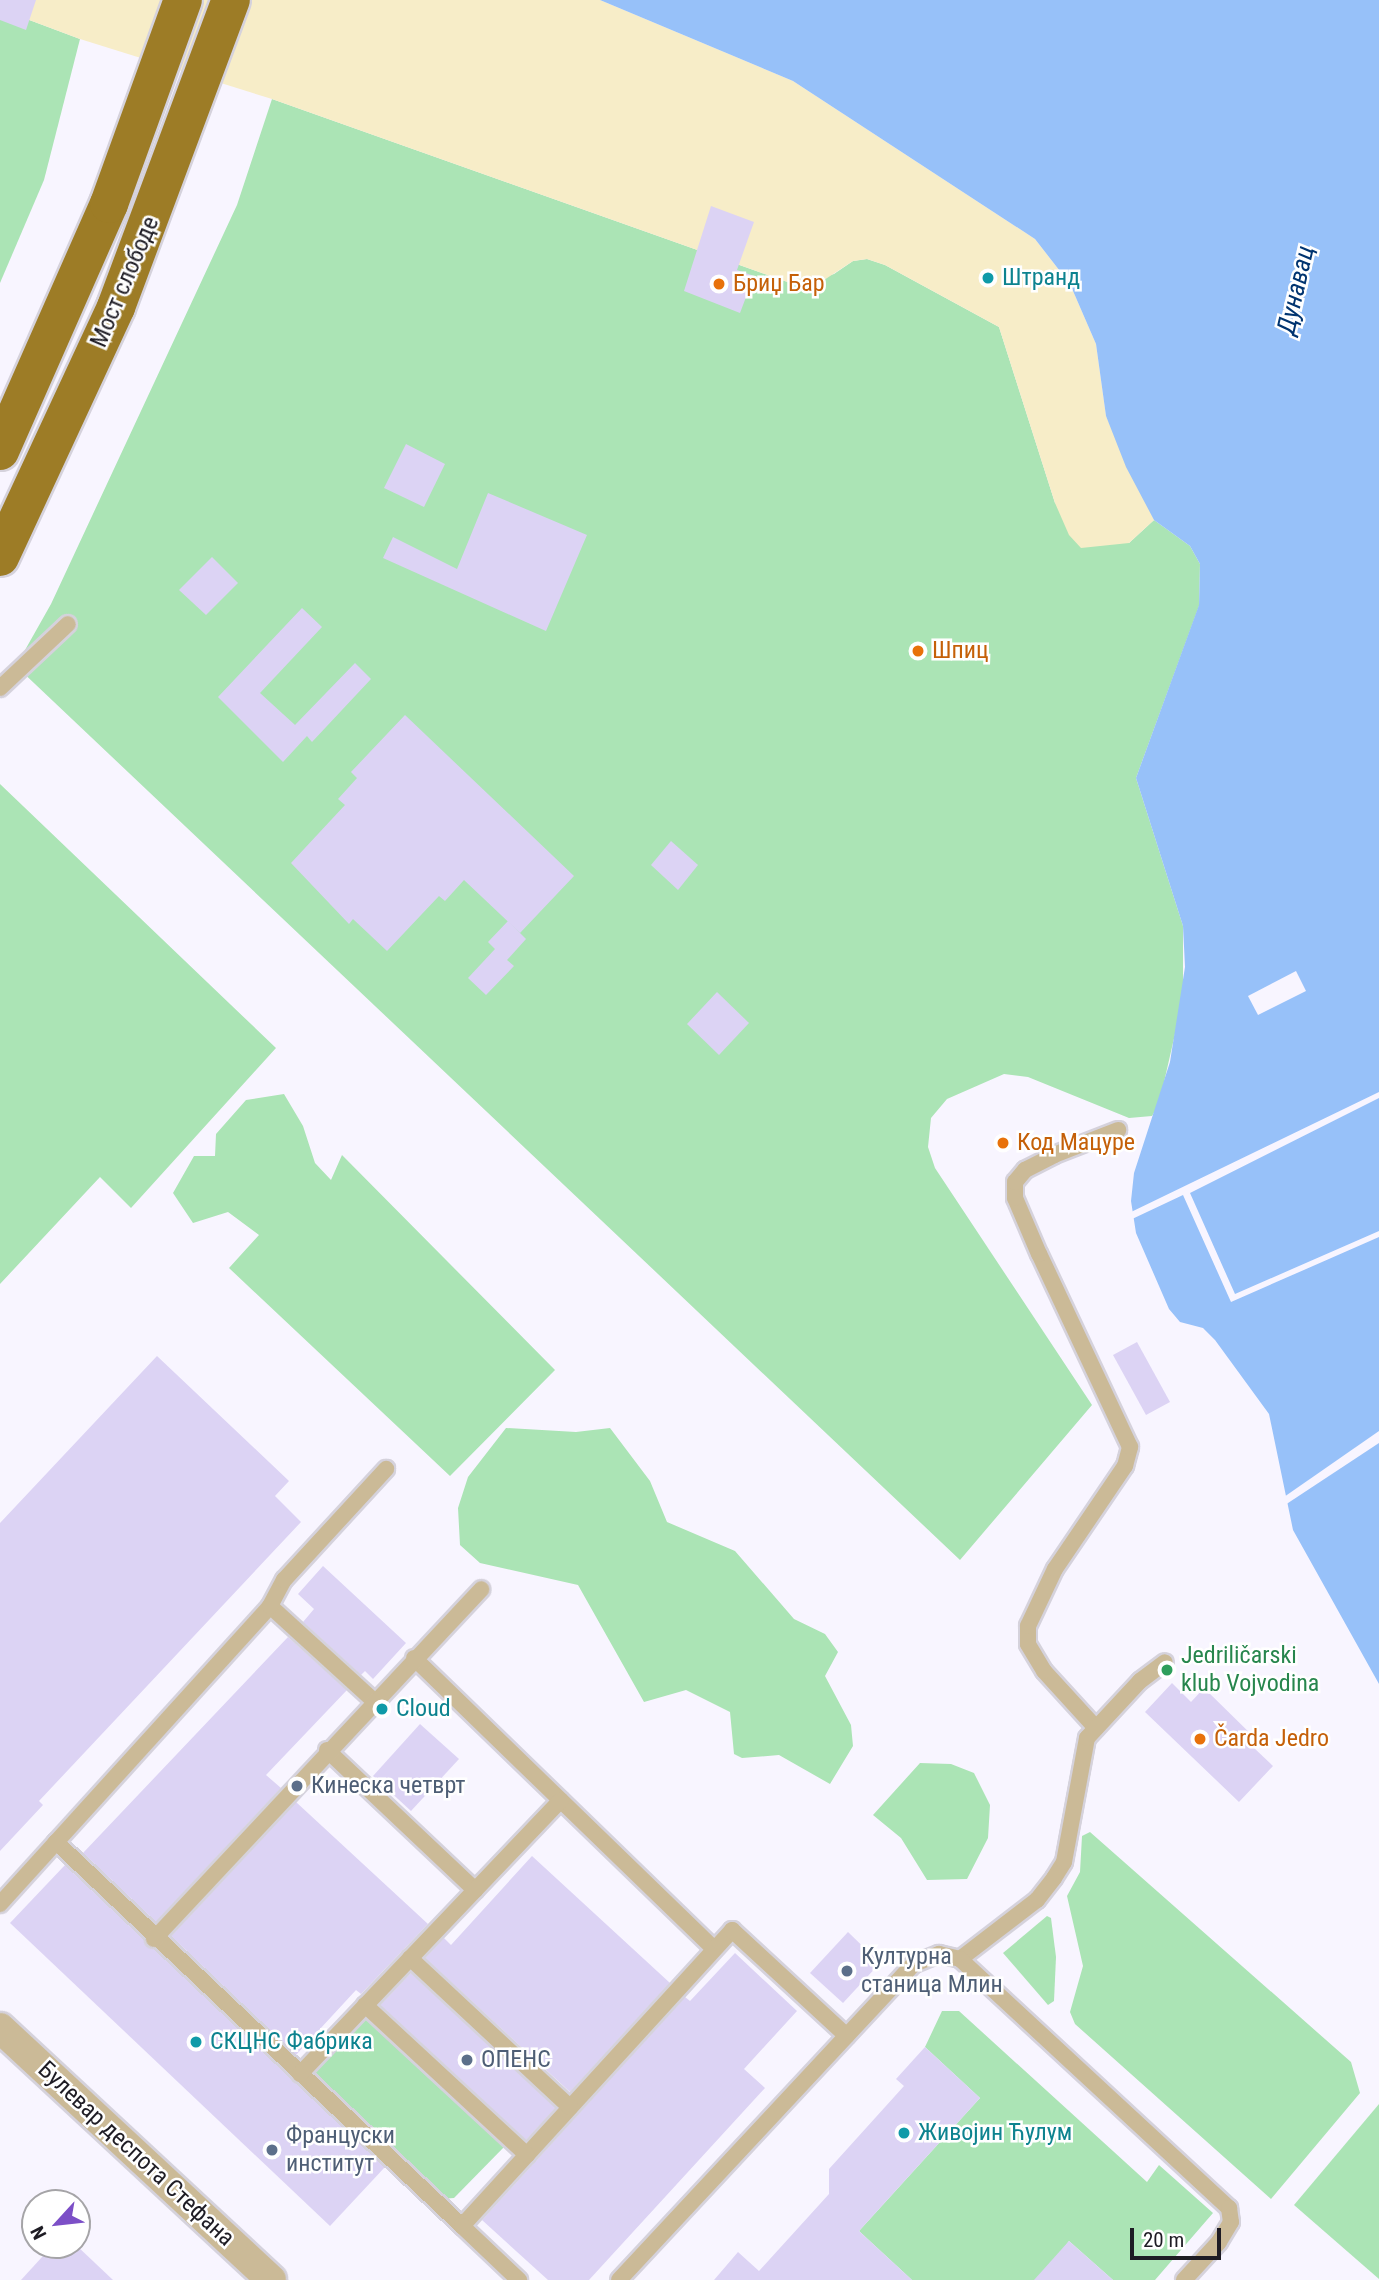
<!DOCTYPE html>
<meta charset="utf-8">
<style>
body{margin:0}
#map{position:relative;width:1379px;height:2280px;overflow:hidden;background:#f8f5ff;font-family:"Roboto Condensed",sans-serif}
div>[style]{position:absolute}
.green>*{inset:0;background:#abe4b5}
.sand>*{inset:0;background:#f7edc8}
.water>*{inset:0;background:#97c1f9}
.pier>*{inset:0;background:#f8f5ff}
.building>*{inset:0;background:#dcd3f4}
.roads{filter:drop-shadow(2px 0 #d5d2dc) drop-shadow(-2px 0 #d5d2dc) drop-shadow(0 2px #d5d2dc) drop-shadow(0 -2px #d5d2dc)}
.service>*{height:16px;margin:-8px;padding:0 8px;transform-origin:8px;border-radius:8px;background:#cbba97}
.minor>*{height:30px;margin:-15px;padding:0 15px;transform-origin:15px;border-radius:15px;background:#cbba97}
.trunk>*{height:38px;margin:-19px;padding:0 19px;transform-origin:19px;border-radius:19px;background:#9d7c26}
.dots>*{width:19px;height:19px;translate:-50% -50%;box-sizing:border-box;border:4px solid #fff;border-radius:50%}
span{translate:-50% -50%;white-space:nowrap;text-align:center;line-height:1.15;-webkit-text-stroke:5px #fff;paint-order:stroke}
.culture-label{font-size:24px;color:#0d838f}
.left{translate:0 -50%;text-align:left}
.street-label{font-size:24px;color:#1e1c24}
.food-label{font-size:24px;color:#c56008}
.leisure-label{font-size:24px;color:#27864d}
.service-label{font-size:24px;color:#4e5e75}
.water-label{font-size:26px;color:#003470;font-style:italic}
.north{position:absolute;left:21px;top:2189px;width:70px;height:70px;box-sizing:border-box;background:#fff;border:2px solid #a5a4a7;border-radius:50%;rotate:243deg;font-size:19px;font-weight:700;line-height:28px;text-align:center;color:#1e1c24}
.north::after{content:'';display:block;margin:auto;width:24px;height:32px;background:#7c4fc7;clip-path:polygon(50% 0,100% 100%,50% 72%,0 100%)}
.scale{position:absolute;left:1130px;top:2228px;width:91px;height:32px;box-sizing:border-box;border:4px solid #1e1c24;border-top:0;padding-left:9px;font-size:21px;line-height:24px;white-space:nowrap;color:#1e1c24;-webkit-text-stroke:5px #fff;paint-order:stroke}
</style>
<div id="map">
<div class="green">
<div style="clip-path:polygon(0 9px,80px 39px,44px 180px,0 283px)"></div>
<div style="clip-path:polygon(272px 99px,796px 285px,834px 274px,853px 261px,867px 259px,885px 265px,999px 327px,1055px 503px,1129px 543px,1154px 520px,1190px 546px,1200px 564px,1199px 606px,1136px 778px,1183px 926px,1183px 999px,1159px 1104px,1152px 1116px,1129px 1118px,1028px 1077px,1004px 1074px,947px 1099px,931px 1118px,928px 1147px,935px 1168px,1092px 1405px,960px 1560px,16px 666px,51px 604px,237px 205px)"></div>
<div style="clip-path:polygon(0 784px,276px 1048px,131px 1208px,100px 1177px,0 1284px)"></div>
<div style="clip-path:polygon(284px 1094px,303px 1126px,315px 1163px,331px 1180px,342px 1155px,555px 1370px,450px 1476px,229px 1268px,259px 1235px,228px 1212px,193px 1223px,173px 1193px,194px 1156px,215px 1156px,216px 1134px,246px 1100px)"></div>
<div style="clip-path:polygon(506px 1428px,576px 1432px,610px 1428px,650px 1481px,667px 1522px,735px 1551px,794px 1619px,825px 1634px,838px 1652px,825px 1676px,851px 1725px,853px 1746px,830px 1784px,779px 1755px,742px 1758px,734px 1754px,730px 1712px,686px 1690px,644px 1702px,578px 1585px,480px 1563px,460px 1545px,458px 1508px,468px 1477px)"></div>
<div style="clip-path:polygon(920px 1763px,951px 1764px,974px 1773px,990px 1805px,988px 1838px,967px 1879px,927px 1880px,901px 1838px,873px 1815px)"></div>
<div style="clip-path:polygon(1090px 1832px,1351px 2062px,1360px 2093px,1271px 2199px,1075px 2024px,1070px 2012px,1083px 1966px,1067px 1896px,1080px 1872px,1082px 1836px)"></div>
<div style="clip-path:polygon(1047px 1916px,1051px 1918px,1056px 1957px,1054px 2001px,1048px 2005px,1003px 1953px)"></div>
<div style="clip-path:polygon(942px 2011px,959px 2011px,1147px 2182px,1159px 2165px,1213px 2213px,1155px 2280px,1113px 2280px,1069px 2241px,1039px 2280px,912px 2280px,859px 2231px,980px 2098px,925px 2047px)"></div>
<div style="clip-path:polygon(362px 2013px,505px 2146px,454px 2198px,441px 2199px,308px 2074px)"></div>
<div style="clip-path:polygon(1379px 2104px,1379px 2279px,1294px 2205px)"></div>
</div>
<div class="sand">
<div style="clip-path:polygon(0 0,600px 0,793px 81px,1035px 239px,1070px 284px,1096px 344px,1106px 416px,1154px 520px,1129px 543px,1081px 548px,1069px 535px,1055px 503px,999px 327px,885px 265px,867px 259px,853px 261px,821px 282px,796px 285px,272px 99px,80px 39px,0 9px)"></div>
</div>
<div class="water">
<div style="clip-path:polygon(600px 0,1379px 0,1379px 1684px,1293px 1530px,1269px 1414px,1215px 1340px,1203px 1328px,1180px 1322px,1169px 1309px,1136px 1233px,1131px 1201px,1134px 1173px,1170px 1062px,1185px 967px,1183px 926px,1136px 778px,1199px 605px,1200px 564px,1190px 546px,1154px 520px,1126px 467px,1106px 416px,1096px 344px,1070px 284px,1035px 239px,793px 81px)"></div>
</div>
<div class="pier">
<div style="clip-path:polygon(1296px 971px,1306px 991px,1258px 1015px,1248px 996px)"></div>
<div style="clip-path:polygon(1379px 1092px,1379px 1098px,1190px 1193px,1235px 1294px,1379px 1231px,1379px 1237px,1231px 1302px,1183px 1195px,1130px 1220px,1129px 1213px)"></div>
<div style="clip-path:polygon(1379px 1431px,1379px 1443px,1285px 1505px,1284px 1497px)"></div>
</div>
<div class="building">
<div style="clip-path:polygon(0 0,36px 0,26px 30px,0 20px)"></div>
<div style="clip-path:polygon(711px 206px,754px 222px,737px 270px,754px 276px,740px 313px,684px 291px)"></div>
<div style="clip-path:polygon(406px 444px,445px 464px,424px 507px,384px 488px)"></div>
<div style="clip-path:polygon(488px 493px,587px 535px,546px 631px,383px 558px,393px 537px,457px 569px)"></div>
<div style="clip-path:polygon(212px 557px,238px 583px,206px 615px,179px 590px)"></div>
<div style="clip-path:polygon(302px 608px,322px 627px,260px 693px,306px 735px,295px 725px,355px 663px,371px 679px,312px 742px,307px 736px,283px 762px,218px 697px)"></div>
<div style="clip-path:polygon(405px 715px,574px 876px,520px 933px,464px 880px,445px 901px,439px 896px,387px 951px,353px 919px,349px 924px,291px 863px,345px 805px,338px 799px,357px 778px,351px 772px)"></div>
<div style="clip-path:polygon(671px 841px,698px 865px,678px 890px,651px 865px)"></div>
<div style="clip-path:polygon(508px 921px,526px 939px,507px 960px,514px 966px,486px 995px,468px 978px,495px 949px,488px 942px)"></div>
<div style="clip-path:polygon(717px 992px,749px 1023px,719px 1055px,687px 1024px)"></div>
<div style="clip-path:polygon(1137px 1342px,1170px 1402px,1146px 1415px,1113px 1355px)"></div>
<div style="clip-path:polygon(157px 1356px,289px 1481px,275px 1496px,301px 1522px,39px 1801px,43px 1805px,0 1851px,0 1523px)"></div>
<div style="clip-path:polygon(323px 1566px,406px 1643px,373px 1679px,365px 1671px,361px 1675px,303px 1622px,314px 1609px,298px 1594px)"></div>
<div style="clip-path:polygon(288px 1637px,347px 1690px,266px 1775px,281px 1788px,156px 1922px,83px 1853px)"></div>
<div style="clip-path:polygon(1172px 1683px,1191px 1702px,1204px 1688px,1258px 1741px,1253px 1747px,1273px 1766px,1239px 1802px,1145px 1712px)"></div>
<div style="clip-path:polygon(420px 1724px,459px 1759px,411px 1811px,373px 1776px)"></div>
<div style="clip-path:polygon(296px 1802px,428px 1924px,361px 1994px,356px 1990px,296px 2055px,171px 1936px)"></div>
<div style="clip-path:polygon(532px 1856px,670px 1983px,570px 2092px,425px 1958px,444px 1938px,451px 1945px)"></div>
<div style="clip-path:polygon(65px 1865px,385px 2167px,330px 2226px,10px 1923px)"></div>
<div style="clip-path:polygon(848px 1932px,880px 1963px,843px 2003px,810px 1973px)"></div>
<div style="clip-path:polygon(735px 1953px,797px 2011px,744px 2069px,765px 2088px,589px 2280px,548px 2280px,482px 2220px,685px 1997px,690px 2001px)"></div>
<div style="clip-path:polygon(411px 1973px,556px 2108px,526px 2140px,380px 2005px)"></div>
<div style="clip-path:polygon(925px 2047px,980px 2098px,859px 2231px,912px 2280px,714px 2280px,738px 2252px,759px 2271px,829px 2194px,829px 2169px,904px 2086px,896px 2079px)"></div>
<div style="clip-path:polygon(1069px 2241px,1113px 2280px,1034px 2280px)"></div>
<div style="clip-path:polygon(53px 2245px,76px 2245px,113px 2280px,21px 2280px)"></div>
</div>
<div class="roads">
<div class="service">
<div style="left:0;top:688px;width:93px;rotate:-43.3deg"></div>
<div style="left:270px;top:1606px;width:139px;rotate:42.4deg"></div>
<div style="left:414px;top:1658px;width:418px;rotate:44.1deg"></div>
<div style="left:1096px;top:1728px;width:77px;rotate:-132.4deg"></div>
<div style="left:1044px;top:1671px;width:31px;rotate:-121deg"></div>
<div style="left:1028px;top:1644px;width:18px;rotate:-90deg"></div>
<div style="left:1028px;top:1626px;width:63px;rotate:-64.7deg"></div>
<div style="left:1055px;top:1569px;width:125px;rotate:-55.8deg"></div>
<div style="left:1125px;top:1466px;width:20px;rotate:-75deg"></div>
<div style="left:1130px;top:1447px;width:213px;rotate:-115.2deg"></div>
<div style="left:1039px;top:1254px;width:61px;rotate:-113.2deg"></div>
<div style="left:1015px;top:1198px;width:16px;rotate:-90deg"></div>
<div style="left:1015px;top:1182px;width:16px;rotate:-50deg"></div>
<div style="left:1025px;top:1170px;width:33px;rotate:-27deg"></div>
<div style="left:1054px;top:1155px;width:69px;rotate:-21.3deg"></div>
<div style="left:327px;top:1750px;width:204px;rotate:43.4deg"></div>
<div style="left:56px;top:1842px;width:559px;rotate:43.4deg"></div>
<div style="left:462px;top:2226px;width:401px;rotate:-47.6deg"></div>
<div style="left:732px;top:1930px;width:156px;rotate:42.7deg"></div>
<div style="left:0;top:1904px;width:402px;rotate:-47.8deg"></div>
<div style="left:270px;top:1606px;width:30px;rotate:-62deg"></div>
<div style="left:284px;top:1580px;width:151px;rotate:-47.4deg"></div>
<div style="left:154px;top:1939px;width:479px;rotate:-46.9deg"></div>
<div style="left:410px;top:1958px;width:219px;rotate:43deg"></div>
<div style="left:960px;top:1959px;width:97px;rotate:-37.5deg"></div>
<div style="left:1037px;top:1900px;width:28px;rotate:-52deg"></div>
<div style="left:1054px;top:1878px;width:19px;rotate:-58deg"></div>
<div style="left:1064px;top:1862px;width:126px;rotate:-79.5deg"></div>
<div style="left:1087px;top:1738px;width:78px;rotate:-47.1deg"></div>
<div style="left:1140px;top:1681px;width:31px;rotate:-37deg"></div>
<div style="left:365px;top:2005px;width:221px;rotate:42.8deg"></div>
<div style="left:300px;top:2074px;width:378px;rotate:-46.4deg"></div>
<div style="left:462px;top:2226px;width:79px;rotate:43.5deg"></div>
<div style="left:619px;top:2280px;width:432px;rotate:-47deg"></div>
<div style="left:914px;top:1964px;width:27px;rotate:-22deg"></div>
<div style="left:939px;top:1954px;width:22px;rotate:13deg"></div>
<div style="left:960px;top:1959px;width:367px;rotate:42.8deg"></div>
<div style="left:1229px;top:2208px;width:14px;rotate:82deg"></div>
<div style="left:1231px;top:2222px;width:23px;rotate:121deg"></div>
<div style="left:1219px;top:2242px;width:52px;rotate:132.6deg"></div>
</div>
<div class="minor">
<div style="left:0;top:2028px;width:370px;rotate:42.9deg"></div>
</div>
<div class="trunk">
<div style="left:0;top:451px;width:270px;rotate:-66.2deg"></div>
<div style="left:109px;top:204px;width:217px;rotate:-70.1deg"></div>
<div style="left:0;top:557px;width:276px;rotate:-65.1deg"></div>
<div style="left:116px;top:307px;width:328px;rotate:-69.5deg"></div>
</div>
</div>
<div class="dots">
<div style="left:988px;top:278px;background:#0f9aa8"></div>
<div style="left:719px;top:284px;background:#e8710a"></div>
<div style="left:918px;top:651px;background:#e8710a"></div>
<div style="left:1003px;top:1143px;background:#e8710a"></div>
<div style="left:1167px;top:1670px;background:#2e9e5b"></div>
<div style="left:382px;top:1709px;background:#0f9aa8"></div>
<div style="left:1200px;top:1739px;background:#e8710a"></div>
<div style="left:297px;top:1786px;background:#5c6f8a"></div>
<div style="left:847px;top:1971px;background:#5c6f8a"></div>
<div style="left:196px;top:2042px;background:#0f9aa8"></div>
<div style="left:467px;top:2060px;background:#5c6f8a"></div>
<div style="left:904px;top:2133px;background:#0f9aa8"></div>
<div style="left:272px;top:2150px;background:#5c6f8a"></div>
</div>
<div class="culture-label">
<span class="left" style="left:1002px;top:278px">Штранд</span>
<span class="left" style="left:396px;top:1709px">Cloud</span>
<span class="left" style="left:210px;top:2042px">СКЦНС Фабрика</span>
<span class="left" style="left:918px;top:2133px">Живојин Ћулум</span>
</div>
<div class="street-label">
<span style="left:125px;top:282px;rotate:-67deg">Мост слободе</span>
<span style="left:136px;top:2154px;rotate:43deg">Булевар деспота Стефана</span>
</div>
<div class="food-label">
<span class="left" style="left:733px;top:284px">Бриџ Бар</span>
<span class="left" style="left:932px;top:651px">Шпиц</span>
<span class="left" style="left:1017px;top:1143px">Код Мацуре</span>
<span class="left" style="left:1214px;top:1739px">Čarda Jedro</span>
</div>
<div class="leisure-label">
<span class="left" style="left:1181px;top:1670px">Jedriličarski<br>klub Vojvodina</span>
</div>
<div class="service-label">
<span class="left" style="left:311px;top:1786px">Кинеска четврт</span>
<span class="left" style="left:861px;top:1971px">Културна<br>станица Млин</span>
<span class="left" style="left:481px;top:2060px">ОПЕНС</span>
<span class="left" style="left:286px;top:2150px">Француски<br>институт</span>
</div>
<div class="water-label">
<span style="left:1296px;top:290px;rotate:-77deg">Дунавац</span>
</div>
<div class="north">N</div>
<div class="scale">20 m</div>
</div>
